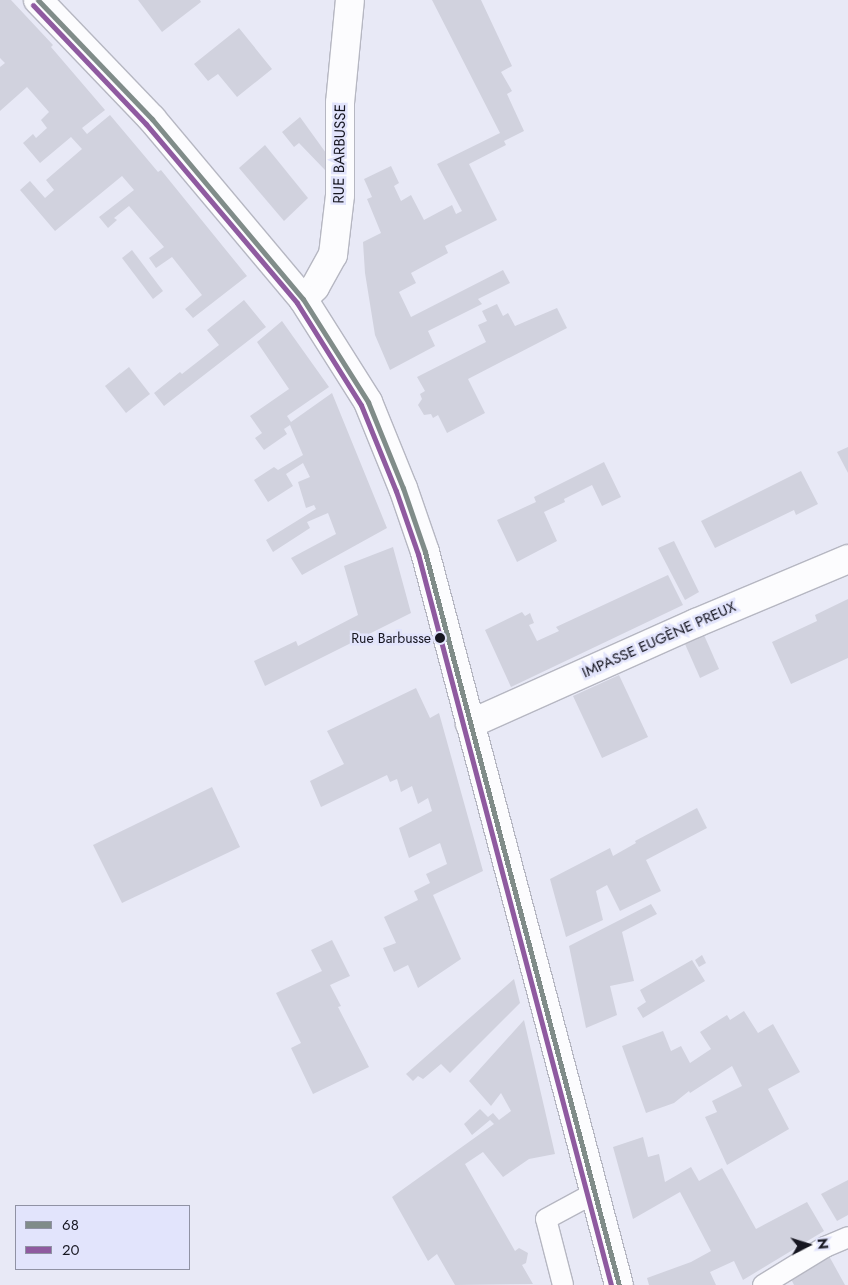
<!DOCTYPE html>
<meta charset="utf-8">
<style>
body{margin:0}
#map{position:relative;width:848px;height:1285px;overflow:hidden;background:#e8e9f6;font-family:Jost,sans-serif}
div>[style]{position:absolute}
.building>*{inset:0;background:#d1d2de}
.roads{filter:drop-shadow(1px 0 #b6b7c2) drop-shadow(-1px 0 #b6b7c2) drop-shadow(0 1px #b6b7c2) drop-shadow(0 -1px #b6b7c2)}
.service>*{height:20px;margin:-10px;padding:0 10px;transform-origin:10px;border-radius:10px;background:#fcfcfe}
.minor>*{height:28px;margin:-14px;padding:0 14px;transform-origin:14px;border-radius:14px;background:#fcfcfe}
.tertiary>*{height:28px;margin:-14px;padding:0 14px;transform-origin:14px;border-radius:14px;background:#fcfcfe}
.secondary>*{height:28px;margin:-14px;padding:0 14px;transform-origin:14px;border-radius:14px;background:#fcfcfe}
.bus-1>*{height:5px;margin:-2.5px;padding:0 2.5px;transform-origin:2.5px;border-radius:2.5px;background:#808c89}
.bus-2>*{height:5px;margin:-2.5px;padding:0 2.5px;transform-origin:2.5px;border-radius:2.5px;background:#8f5aa0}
.dots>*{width:14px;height:14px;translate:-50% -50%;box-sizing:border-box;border:2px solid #e2e4fc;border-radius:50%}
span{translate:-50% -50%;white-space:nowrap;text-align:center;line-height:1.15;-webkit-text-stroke:5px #e2e4fc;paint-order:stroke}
.bus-label{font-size:14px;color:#161620}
.right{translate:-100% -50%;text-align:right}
.street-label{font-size:15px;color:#161620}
.legend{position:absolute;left:15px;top:1205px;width:175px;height:65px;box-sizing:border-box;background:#e2e4fc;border:1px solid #9092a4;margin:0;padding:6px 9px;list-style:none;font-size:15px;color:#161620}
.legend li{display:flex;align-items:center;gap:10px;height:25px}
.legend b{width:25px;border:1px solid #9092a4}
.north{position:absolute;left:783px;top:1220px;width:50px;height:50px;-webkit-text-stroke:4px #e2e4fc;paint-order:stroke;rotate:85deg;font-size:14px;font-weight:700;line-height:20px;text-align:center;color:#161620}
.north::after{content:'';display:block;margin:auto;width:18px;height:22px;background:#161620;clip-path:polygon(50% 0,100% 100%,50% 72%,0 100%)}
</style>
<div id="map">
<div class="building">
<div style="clip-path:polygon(0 0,11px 0,53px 45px,51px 47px,105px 110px,82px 128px,87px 134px,110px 115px,158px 172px,161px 170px,247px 276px,193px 318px,185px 309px,202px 295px,172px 257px,156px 268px,149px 258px,164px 247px,129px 206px,114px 218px,117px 220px,108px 228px,99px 217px,134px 190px,122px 176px,55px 231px,20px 190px,30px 181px,45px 198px,54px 190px,46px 180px,82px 149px,71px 137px,40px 163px,23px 143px,33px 134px,36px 138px,47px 128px,41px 120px,49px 112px,27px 87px,0 111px,0 67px,5px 63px,0 58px)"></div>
<div style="clip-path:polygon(138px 0,200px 0,201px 2px,162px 32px)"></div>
<div style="clip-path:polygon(432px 0,481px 0,512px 66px,501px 72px,512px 91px,507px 94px,524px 131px,504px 141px,506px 145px,469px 164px,497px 220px,445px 246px,448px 253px,411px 273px,416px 283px,399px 292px,411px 317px,503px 270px,510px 283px,478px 299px,482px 304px,428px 331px,435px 346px,390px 370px,375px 335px,365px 273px,363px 242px,381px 233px,367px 199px,372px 197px,364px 179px,391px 166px,399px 183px,394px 186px,401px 201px,411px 195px,424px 220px,452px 205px,456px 214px,462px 211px,437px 164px,500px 133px)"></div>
<div style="clip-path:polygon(239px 28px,272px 69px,237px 97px,218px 74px,208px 81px,194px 64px)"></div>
<div style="clip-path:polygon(300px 117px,326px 153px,325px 170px,299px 143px,294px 147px,282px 132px)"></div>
<div style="clip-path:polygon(265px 145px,308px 198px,284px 221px,239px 168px)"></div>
<div style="clip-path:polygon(132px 250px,163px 291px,153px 299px,122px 258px)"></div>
<div style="clip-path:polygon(244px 300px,266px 327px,164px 406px,154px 393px,180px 372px,182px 374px,219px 345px,207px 330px)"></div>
<div style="clip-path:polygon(497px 304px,503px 316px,508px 313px,515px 326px,557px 308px,567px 328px,468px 379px,485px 413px,447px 433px,438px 415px,433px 418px,431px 414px,424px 415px,418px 405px,422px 399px,420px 394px,425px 391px,417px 377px,486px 342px,478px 325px,487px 321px,482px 311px)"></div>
<div style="clip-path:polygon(282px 321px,329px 387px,287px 416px,291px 422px,332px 393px,387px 528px,302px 575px,291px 558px,336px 534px,328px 513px,307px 522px,310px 528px,273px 552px,266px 540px,316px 509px,314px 505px,306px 508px,298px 482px,310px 477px,303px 463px,286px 474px,293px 486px,268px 502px,254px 480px,274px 467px,278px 470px,303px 455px,290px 425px,284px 429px,287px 434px,264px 450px,255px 438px,262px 433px,250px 416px,289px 389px,257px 342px)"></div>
<div style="clip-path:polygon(129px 367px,150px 394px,126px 413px,105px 386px)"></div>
<div style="clip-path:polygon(848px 447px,848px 473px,837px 452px)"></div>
<div style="clip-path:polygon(604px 462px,621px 497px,602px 506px,592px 485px,564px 499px,565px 502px,544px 512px,557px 541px,517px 562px,497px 520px,536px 502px,534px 497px)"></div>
<div style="clip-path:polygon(801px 471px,818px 504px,796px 515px,794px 510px,715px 548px,701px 521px)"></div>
<div style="clip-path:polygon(674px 541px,699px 592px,685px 600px,658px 548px)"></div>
<div style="clip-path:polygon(393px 547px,411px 613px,265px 686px,254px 661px,296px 641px,298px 646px,358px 615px,344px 566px)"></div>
<div style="clip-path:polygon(668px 575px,683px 605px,511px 687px,485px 630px,522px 612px,525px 616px,530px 613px,534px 623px,529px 625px,537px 641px,559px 631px,556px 627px)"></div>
<div style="clip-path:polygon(848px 599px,848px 658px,791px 684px,772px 642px,817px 621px,815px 615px)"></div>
<div style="clip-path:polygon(704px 635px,719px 669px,700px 678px,685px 644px)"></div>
<div style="clip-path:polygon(619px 675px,648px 737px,602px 758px,573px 696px)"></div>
<div style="clip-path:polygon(416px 688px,430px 718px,439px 713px,483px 871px,433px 895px,461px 959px,418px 988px,408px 965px,394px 972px,383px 948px,396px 943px,384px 917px,418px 900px,414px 891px,430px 883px,426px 874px,447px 864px,440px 843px,409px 858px,399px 828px,432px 811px,428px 798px,418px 804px,412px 786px,401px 792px,397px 779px,390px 782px,387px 775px,321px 807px,310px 781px,344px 764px,327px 731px)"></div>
<div style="clip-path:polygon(212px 787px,240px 847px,122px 903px,93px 845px)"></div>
<div style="clip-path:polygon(697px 808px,707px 828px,646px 860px,661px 891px,620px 911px,607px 885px,596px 891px,603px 920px,566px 937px,550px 879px,610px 848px,613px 856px,636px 843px,635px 841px)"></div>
<div style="clip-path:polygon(651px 904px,657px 914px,622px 932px,634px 981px,610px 986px,617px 1015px,586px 1028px,569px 946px)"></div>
<div style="clip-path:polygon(332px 940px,350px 976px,330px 985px,341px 1006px,338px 1007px,369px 1067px,313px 1094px,291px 1048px,301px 1043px,276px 993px,322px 971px,311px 950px)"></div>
<div style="clip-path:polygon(702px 955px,706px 963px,699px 967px,695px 960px)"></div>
<div style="clip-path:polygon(692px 960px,705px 981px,643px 1018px,637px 1008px,646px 1002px,640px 990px)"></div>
<div style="clip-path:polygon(514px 979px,520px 1003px,450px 1073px,441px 1064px,423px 1079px,418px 1076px,413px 1081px,406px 1074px)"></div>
<div style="clip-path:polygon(744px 1011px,758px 1033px,773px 1024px,800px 1072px,768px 1089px,789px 1129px,727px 1165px,705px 1117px,717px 1112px,712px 1101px,742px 1086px,732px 1066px,690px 1093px,689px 1091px,674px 1103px,646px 1113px,622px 1046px,663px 1031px,671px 1051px,681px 1046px,690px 1063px,711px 1049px,700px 1032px,727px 1015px,730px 1020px)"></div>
<div style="clip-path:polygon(524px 1020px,555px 1154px,529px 1159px,503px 1177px,483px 1152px,465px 1164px,515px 1251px,519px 1248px,528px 1253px,526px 1263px,522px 1265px,533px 1284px,455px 1285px,437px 1254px,428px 1261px,392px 1197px,494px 1124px,490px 1120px,472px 1135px,464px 1124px,480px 1109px,488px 1117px,493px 1113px,499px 1120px,511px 1111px,501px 1093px,491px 1106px,469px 1081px)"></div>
<div style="clip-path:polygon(643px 1137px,648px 1157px,659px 1154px,665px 1182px,691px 1167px,699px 1181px,722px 1168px,756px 1229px,807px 1202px,824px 1231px,743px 1280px,734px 1261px,710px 1272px,716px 1285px,649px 1285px,647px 1278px,691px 1262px,711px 1251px,680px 1192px,633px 1219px,613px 1147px)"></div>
<div style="clip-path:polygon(848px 1180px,848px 1215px,837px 1221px,821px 1194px)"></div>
<div style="clip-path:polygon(829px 1256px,845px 1285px,794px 1285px,791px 1279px)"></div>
</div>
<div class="roads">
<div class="service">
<div style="left:563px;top:1285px;width:68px;rotate:-104.4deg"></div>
<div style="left:546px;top:1219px;width:55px;rotate:-28.4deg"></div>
<div style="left:763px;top:1285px;width:73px;rotate:-31.5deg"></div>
<div style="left:825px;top:1247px;width:25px;rotate:-23deg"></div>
</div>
<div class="minor">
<div style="left:470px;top:724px;width:248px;rotate:-24.1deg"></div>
<div style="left:696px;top:623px;width:165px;rotate:-22.8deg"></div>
</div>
<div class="tertiary">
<div style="left:303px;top:299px;width:17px;rotate:-45deg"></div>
<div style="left:315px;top:287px;width:37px;rotate:-61deg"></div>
<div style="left:333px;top:255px;width:60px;rotate:-83.3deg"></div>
<div style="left:340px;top:195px;width:92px;rotate:-90deg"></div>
<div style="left:340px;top:103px;width:103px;rotate:-84.5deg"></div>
</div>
<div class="secondary">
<div style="left:38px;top:0;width:165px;rotate:46.2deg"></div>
<div style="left:152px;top:119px;width:235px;rotate:50deg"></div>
<div style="left:303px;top:299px;width:122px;rotate:57.7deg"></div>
<div style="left:368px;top:402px;width:93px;rotate:67.9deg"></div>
<div style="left:403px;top:488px;width:68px;rotate:71deg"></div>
<div style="left:425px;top:552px;width:758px;rotate:75.18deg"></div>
</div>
</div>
<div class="bus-1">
<div style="left:38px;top:0;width:165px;rotate:46.2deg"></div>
<div style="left:152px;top:119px;width:235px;rotate:50deg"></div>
<div style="left:303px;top:299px;width:122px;rotate:57.7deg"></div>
<div style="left:368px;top:402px;width:93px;rotate:67.9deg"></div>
<div style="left:403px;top:488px;width:68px;rotate:71deg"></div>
<div style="left:425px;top:552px;width:758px;rotate:75.18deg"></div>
</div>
<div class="bus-2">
<div style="left:33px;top:5px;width:164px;rotate:46.5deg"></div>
<div style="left:146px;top:124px;width:234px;rotate:49.8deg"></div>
<div style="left:297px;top:303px;width:120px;rotate:57.9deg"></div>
<div style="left:361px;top:405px;width:93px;rotate:67.9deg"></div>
<div style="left:396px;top:491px;width:67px;rotate:70.8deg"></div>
<div style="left:418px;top:554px;width:756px;rotate:75.21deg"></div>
</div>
<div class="dots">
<div style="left:440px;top:638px;background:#161620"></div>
</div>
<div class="bus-label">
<span class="right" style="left:431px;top:638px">Rue Barbusse</span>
</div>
<div class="street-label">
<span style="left:340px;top:154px;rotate:-89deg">RUE BARBUSSE</span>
<span style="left:659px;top:640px;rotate:-24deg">IMPASSE EUGÈNE PREUX</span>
</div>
<ul class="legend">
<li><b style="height:6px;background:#808c89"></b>68</li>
<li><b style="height:6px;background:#8f5aa0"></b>20</li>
</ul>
<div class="north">N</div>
</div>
